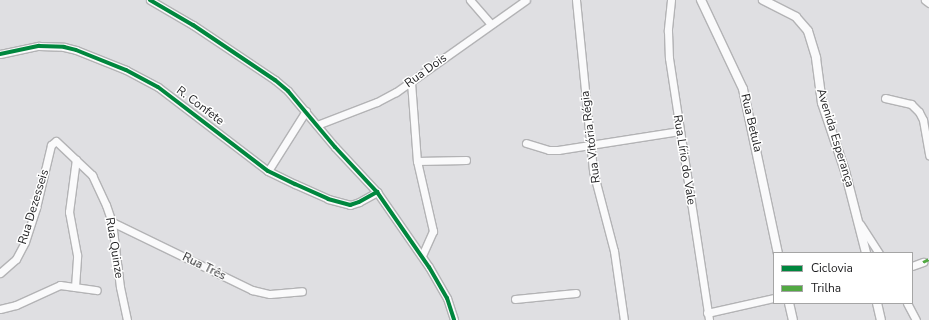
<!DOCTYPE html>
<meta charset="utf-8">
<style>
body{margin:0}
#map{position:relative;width:929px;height:320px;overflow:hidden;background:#dfdfe2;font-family:"Nunito Sans",sans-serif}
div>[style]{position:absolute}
.roads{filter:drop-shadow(1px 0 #b3b3b5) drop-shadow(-1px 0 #b3b3b5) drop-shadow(0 1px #b3b3b5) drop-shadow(0 -1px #b3b3b5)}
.minor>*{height:7px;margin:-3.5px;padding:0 3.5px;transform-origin:3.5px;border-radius:3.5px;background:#fafafb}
.tertiary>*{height:8px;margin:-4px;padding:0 4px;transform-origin:4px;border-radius:4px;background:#fafafb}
.quiet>*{height:3px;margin-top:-1.5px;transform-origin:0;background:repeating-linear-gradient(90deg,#52a943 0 6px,transparent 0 9px)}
.cycleway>*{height:4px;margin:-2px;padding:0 2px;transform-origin:2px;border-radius:2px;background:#00873e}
span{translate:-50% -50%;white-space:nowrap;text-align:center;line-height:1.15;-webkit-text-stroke:3px #fff;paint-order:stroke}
.street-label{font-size:12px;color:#1d1d1f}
.legend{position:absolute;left:773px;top:252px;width:140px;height:52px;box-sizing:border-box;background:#fff;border:1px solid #a5a5a5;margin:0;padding:5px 7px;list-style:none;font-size:12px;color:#1d1d1f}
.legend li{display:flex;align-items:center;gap:8px;height:20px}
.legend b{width:20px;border:1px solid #a5a5a5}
</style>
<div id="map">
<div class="roads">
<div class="minor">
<div style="left:150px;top:0;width:50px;rotate:30.2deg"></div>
<div style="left:193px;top:25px;width:99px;rotate:33.9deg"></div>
<div style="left:275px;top:80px;width:17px;rotate:40deg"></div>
<div style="left:288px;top:91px;width:73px;rotate:50deg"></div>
<div style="left:335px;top:147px;width:62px;rotate:47deg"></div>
<div style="left:377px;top:192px;width:91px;rotate:55.3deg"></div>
<div style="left:429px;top:267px;width:36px;rotate:60deg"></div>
<div style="left:447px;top:298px;width:23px;rotate:72deg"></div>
<div style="left:470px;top:0;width:32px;rotate:49deg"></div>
<div style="left:576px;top:0;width:172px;rotate:84.3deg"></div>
<div style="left:593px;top:171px;width:83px;rotate:75.3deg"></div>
<div style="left:614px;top:251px;width:70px;rotate:81.8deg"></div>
<div style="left:671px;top:0;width:31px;rotate:96deg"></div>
<div style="left:668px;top:31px;width:27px;rotate:88deg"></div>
<div style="left:669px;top:58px;width:265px;rotate:81.3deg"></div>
<div style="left:925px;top:0;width:5px;rotate:37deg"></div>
<div style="left:0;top:54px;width:40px;rotate:-12deg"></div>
<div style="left:39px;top:46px;width:25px;rotate:2deg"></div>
<div style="left:64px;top:47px;width:12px;rotate:14deg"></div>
<div style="left:76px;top:50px;width:54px;rotate:21.8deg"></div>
<div style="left:126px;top:70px;width:36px;rotate:28deg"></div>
<div style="left:158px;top:87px;width:138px;rotate:37.4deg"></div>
<div style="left:268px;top:171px;width:30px;rotate:26deg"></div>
<div style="left:295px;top:184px;width:36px;rotate:24deg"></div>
<div style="left:328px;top:199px;width:23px;rotate:15deg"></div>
<div style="left:350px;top:205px;width:9px;rotate:-18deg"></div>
<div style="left:359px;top:202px;width:21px;rotate:-29deg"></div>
<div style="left:411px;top:82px;width:79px;rotate:85.7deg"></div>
<div style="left:417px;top:161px;width:72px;rotate:77.1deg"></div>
<div style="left:433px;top:231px;width:27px;rotate:114deg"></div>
<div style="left:885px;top:98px;width:27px;rotate:13deg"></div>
<div style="left:911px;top:104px;width:11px;rotate:45deg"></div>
<div style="left:919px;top:112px;width:9px;rotate:63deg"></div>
<div style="left:923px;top:120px;width:36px;rotate:80deg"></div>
<div style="left:317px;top:125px;width:64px;rotate:-21deg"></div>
<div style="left:377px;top:102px;width:21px;rotate:-28deg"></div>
<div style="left:396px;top:92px;width:159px;rotate:-35.3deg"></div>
<div style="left:526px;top:143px;width:24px;rotate:17deg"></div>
<div style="left:549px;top:150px;width:9px"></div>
<div style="left:558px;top:150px;width:123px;rotate:-8.9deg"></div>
<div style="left:417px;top:161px;width:49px;rotate:-1.2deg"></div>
<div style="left:268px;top:171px;width:71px;rotate:-57.7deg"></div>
<div style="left:112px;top:222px;width:156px;rotate:25.9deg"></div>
<div style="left:252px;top:290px;width:18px;rotate:13deg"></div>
<div style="left:270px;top:294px;width:32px;rotate:-5deg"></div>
<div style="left:860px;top:224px;width:35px;rotate:57deg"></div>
<div style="left:912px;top:266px;width:12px;rotate:-20deg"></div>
<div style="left:0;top:273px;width:21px;rotate:-41deg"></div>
<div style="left:16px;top:259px;width:19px;rotate:-62deg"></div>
<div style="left:25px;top:242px;width:36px;rotate:-72deg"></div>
<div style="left:36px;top:208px;width:65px;rotate:-76.6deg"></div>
<div style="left:51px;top:145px;width:6px;rotate:-39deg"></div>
<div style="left:56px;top:141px;width:50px;rotate:43.4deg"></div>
<div style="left:92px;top:175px;width:33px;rotate:65deg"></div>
<div style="left:106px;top:205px;width:18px;rotate:71deg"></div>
<div style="left:112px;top:222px;width:65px;rotate:83deg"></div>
<div style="left:120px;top:287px;width:34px;rotate:78deg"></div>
<div style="left:75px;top:287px;width:32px;rotate:-86deg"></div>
<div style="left:77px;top:255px;width:44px;rotate:-100.5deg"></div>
<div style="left:69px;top:212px;width:53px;rotate:-82.5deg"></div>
<div style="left:515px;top:299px;width:61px;rotate:-5.6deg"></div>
<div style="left:907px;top:303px;width:19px;rotate:62deg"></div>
<div style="left:0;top:309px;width:16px;rotate:-14deg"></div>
<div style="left:16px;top:305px;width:48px;rotate:-24.4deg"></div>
<div style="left:60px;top:285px;width:37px;rotate:8deg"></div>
<div style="left:707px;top:313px;width:69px;rotate:-12.6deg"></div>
</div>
<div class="tertiary">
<div style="left:701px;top:0;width:98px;rotate:64.7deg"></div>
<div style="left:743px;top:89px;width:168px;rotate:78deg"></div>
<div style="left:763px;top:0;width:37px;rotate:27deg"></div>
<div style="left:796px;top:17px;width:18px;rotate:49deg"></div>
<div style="left:808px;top:31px;width:28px;rotate:73deg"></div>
<div style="left:816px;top:58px;width:45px;rotate:82.4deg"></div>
<div style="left:822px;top:103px;width:72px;rotate:71.3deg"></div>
<div style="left:845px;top:171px;width:85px;rotate:75.6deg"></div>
<div style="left:789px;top:303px;width:17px;rotate:77deg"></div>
<div style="left:877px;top:303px;width:17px;rotate:77deg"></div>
</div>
</div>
<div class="quiet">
<div style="left:923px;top:262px;width:7px;rotate:-27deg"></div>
</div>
<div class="cycleway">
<div style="left:150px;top:0;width:50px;rotate:30.2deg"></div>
<div style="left:193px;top:25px;width:99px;rotate:33.9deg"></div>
<div style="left:275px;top:80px;width:17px;rotate:40deg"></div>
<div style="left:288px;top:91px;width:73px;rotate:50deg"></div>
<div style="left:335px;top:147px;width:62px;rotate:47deg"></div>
<div style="left:377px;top:192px;width:91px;rotate:55.3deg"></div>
<div style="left:429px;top:267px;width:36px;rotate:60deg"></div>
<div style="left:447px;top:298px;width:23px;rotate:72deg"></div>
<div style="left:0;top:54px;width:40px;rotate:-12deg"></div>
<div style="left:39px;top:46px;width:25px;rotate:2deg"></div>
<div style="left:64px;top:47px;width:12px;rotate:14deg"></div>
<div style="left:76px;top:50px;width:54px;rotate:21.8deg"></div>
<div style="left:126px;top:70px;width:36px;rotate:28deg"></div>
<div style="left:158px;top:87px;width:138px;rotate:37.4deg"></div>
<div style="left:268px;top:171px;width:30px;rotate:26deg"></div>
<div style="left:295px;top:184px;width:36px;rotate:24deg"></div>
<div style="left:328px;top:199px;width:23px;rotate:15deg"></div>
<div style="left:350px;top:205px;width:9px;rotate:-18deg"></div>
<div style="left:359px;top:202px;width:21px;rotate:-29deg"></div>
</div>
<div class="street-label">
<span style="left:426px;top:71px;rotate:-36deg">Rua Dois</span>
<span style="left:200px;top:106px;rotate:37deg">R. Confete</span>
<span style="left:751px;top:123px;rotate:77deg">Rua Betula</span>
<span style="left:591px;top:137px;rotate:-97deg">Rua Vitória Régia</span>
<span style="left:835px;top:138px;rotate:73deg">Avenida Esperança</span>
<span style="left:684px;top:160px;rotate:81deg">Rua Lírio do Vale</span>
<span style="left:34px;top:207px;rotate:-73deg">Rua Dezesseis</span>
<span style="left:114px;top:248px;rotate:81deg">Rua Quinze</span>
<span style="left:204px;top:267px;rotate:26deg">Rua Três</span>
</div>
<ul class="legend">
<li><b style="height:5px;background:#00873e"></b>Ciclovia</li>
<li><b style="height:5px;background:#52a943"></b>Trilha</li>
</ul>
</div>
